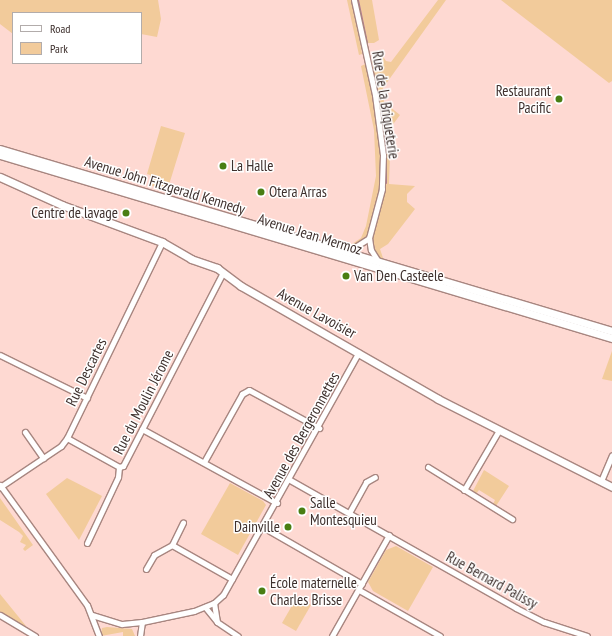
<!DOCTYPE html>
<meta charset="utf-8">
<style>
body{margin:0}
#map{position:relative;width:612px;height:636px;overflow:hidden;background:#fed9d2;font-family:"PT Sans Narrow",sans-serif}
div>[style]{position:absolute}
.green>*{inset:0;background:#f2cb9b}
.stream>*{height:2px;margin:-1px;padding:0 1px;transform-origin:1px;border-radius:1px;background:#b27993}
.roads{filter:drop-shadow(1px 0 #a88680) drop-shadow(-1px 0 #a88680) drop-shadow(0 1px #a88680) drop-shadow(0 -1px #a88680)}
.street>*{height:5px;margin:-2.5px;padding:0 2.5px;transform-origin:2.5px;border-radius:2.5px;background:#fff}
.secondary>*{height:7px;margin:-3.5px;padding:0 3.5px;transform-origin:3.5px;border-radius:3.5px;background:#fff}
.dots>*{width:11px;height:11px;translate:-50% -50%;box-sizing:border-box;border:2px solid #fff;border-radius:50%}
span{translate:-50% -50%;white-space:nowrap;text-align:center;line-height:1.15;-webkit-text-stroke:3px #fff;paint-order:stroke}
.poi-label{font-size:15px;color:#3e302d}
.right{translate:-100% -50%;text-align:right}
.left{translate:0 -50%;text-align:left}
.street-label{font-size:15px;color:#3e302d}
.legend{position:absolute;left:12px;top:12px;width:130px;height:52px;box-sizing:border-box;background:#fff;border:1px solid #b2acab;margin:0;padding:5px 7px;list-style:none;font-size:12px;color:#3e302d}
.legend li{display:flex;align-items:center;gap:8px;height:20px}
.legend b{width:20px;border:1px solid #b2acab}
</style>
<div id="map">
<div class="green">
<div style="clip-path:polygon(0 0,158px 0,161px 19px,157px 37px,141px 34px,141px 13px,13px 13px,13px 34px,0 24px)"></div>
<div style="clip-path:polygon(347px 0,351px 0,361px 47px,362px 54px,359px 55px)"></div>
<div style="clip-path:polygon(357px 0,372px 0,379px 40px,374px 43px,365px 43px)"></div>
<div style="clip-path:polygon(438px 0,446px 0,383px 88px,384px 102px,400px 115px,391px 127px,389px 184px,415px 186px,407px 194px,407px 202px,415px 209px,388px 244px,380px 249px,385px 264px,374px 257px,369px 238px,354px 249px,349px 246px,361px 238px,366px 226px,376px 176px,374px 130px,361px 66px,374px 60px,380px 52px,386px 61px,391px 62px)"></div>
<div style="clip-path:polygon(501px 0,612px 0,612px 81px,609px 83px)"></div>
<div style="clip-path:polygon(161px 126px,185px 133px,168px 188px,165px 190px,150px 185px,150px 175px,147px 174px)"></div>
<div style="clip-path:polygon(612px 351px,612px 381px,602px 379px)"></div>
<div style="clip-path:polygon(484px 470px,509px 486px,496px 506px,493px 504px,495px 500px,479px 490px,476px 494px,473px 491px)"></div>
<div style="clip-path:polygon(67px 478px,102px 496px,79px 540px,46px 494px)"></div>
<div style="clip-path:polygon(230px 483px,263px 501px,266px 505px,238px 555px,201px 534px)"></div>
<div style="clip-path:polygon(0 498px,33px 545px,25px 551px,23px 549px,26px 545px,20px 542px,23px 536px,19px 532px,0 520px)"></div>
<div style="clip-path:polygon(396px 546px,433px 567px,408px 611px,373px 591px,368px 582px,386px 550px)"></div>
<div style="clip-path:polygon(0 594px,26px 626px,26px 628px,0 613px)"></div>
<div style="clip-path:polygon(297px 597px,311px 605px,296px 631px,282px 623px)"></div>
<div style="clip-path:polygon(107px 627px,132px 629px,135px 636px,123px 636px,123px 632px,101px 636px,102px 628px)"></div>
</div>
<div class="stream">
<div style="left:358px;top:0;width:44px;rotate:78.2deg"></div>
<div style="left:371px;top:63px;width:74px;rotate:78.2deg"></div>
<div style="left:386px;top:135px;width:48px;rotate:90deg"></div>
</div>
<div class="roads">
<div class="street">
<div style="left:354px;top:0;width:97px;rotate:77.5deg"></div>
<div style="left:375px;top:95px;width:61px;rotate:82.4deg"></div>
<div style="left:383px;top:155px;width:34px;rotate:92deg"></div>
<div style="left:382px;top:189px;width:51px;rotate:104.9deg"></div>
<div style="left:369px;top:238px;width:12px;rotate:81deg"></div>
<div style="left:371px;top:250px;width:13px;rotate:58deg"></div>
<div style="left:347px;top:252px;width:26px;rotate:-32deg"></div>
<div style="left:0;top:355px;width:97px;rotate:26.3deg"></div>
<div style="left:142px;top:429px;width:154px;rotate:28.7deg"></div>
<div style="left:25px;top:432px;width:32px;rotate:55deg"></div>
<div style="left:67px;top:438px;width:60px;rotate:29.1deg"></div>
<div style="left:204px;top:462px;width:78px;rotate:-60.8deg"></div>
<div style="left:242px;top:394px;width:8px;rotate:-30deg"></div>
<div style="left:249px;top:390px;width:80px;rotate:28.5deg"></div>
<div style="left:428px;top:467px;width:99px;rotate:31.8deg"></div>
<div style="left:290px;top:480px;width:260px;rotate:29.5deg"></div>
<div style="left:516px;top:608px;width:31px;rotate:27deg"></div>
<div style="left:544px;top:622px;width:45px;rotate:18deg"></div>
<div style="left:601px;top:481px;width:28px;rotate:-67deg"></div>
<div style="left:0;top:485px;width:148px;rotate:54.1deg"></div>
<div style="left:87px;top:605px;width:33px;rotate:69deg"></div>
<div style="left:0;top:487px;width:73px;rotate:-33.9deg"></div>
<div style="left:61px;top:446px;width:10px;rotate:-53deg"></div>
<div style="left:67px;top:438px;width:218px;rotate:-64.1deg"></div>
<div style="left:464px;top:490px;width:69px;rotate:-59.7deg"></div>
<div style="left:349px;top:513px;width:35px;rotate:-61deg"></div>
<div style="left:366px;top:482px;width:10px;rotate:-29deg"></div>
<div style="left:263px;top:527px;width:114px;rotate:29.9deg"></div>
<div style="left:87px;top:543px;width:73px;rotate:-64.8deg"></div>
<div style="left:118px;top:477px;width:10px;rotate:-84deg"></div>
<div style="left:119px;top:467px;width:4px;rotate:-14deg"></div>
<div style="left:123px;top:466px;width:218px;rotate:-62.7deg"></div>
<div style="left:172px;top:545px;width:25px;rotate:-64deg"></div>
<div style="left:146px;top:569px;width:16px;rotate:-60deg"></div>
<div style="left:154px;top:555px;width:21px;rotate:-29deg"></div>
<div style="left:172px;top:545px;width:69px;rotate:29.5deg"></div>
<div style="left:359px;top:590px;width:93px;rotate:29.6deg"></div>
<div style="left:214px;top:603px;width:19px;rotate:81deg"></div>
<div style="left:205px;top:607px;width:19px;rotate:51deg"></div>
<div style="left:217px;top:622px;width:25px;rotate:34deg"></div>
<div style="left:0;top:615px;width:41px;rotate:31deg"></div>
<div style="left:92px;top:615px;width:31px;rotate:17deg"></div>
<div style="left:122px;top:624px;width:20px;rotate:-6deg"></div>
<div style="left:142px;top:622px;width:53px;rotate:-11.9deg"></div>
<div style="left:194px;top:611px;width:22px;rotate:-22deg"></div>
<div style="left:214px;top:603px;width:12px;rotate:-42deg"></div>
<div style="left:223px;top:595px;width:278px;rotate:-60.8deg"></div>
<div style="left:140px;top:636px;width:14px;rotate:-82deg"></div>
<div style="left:332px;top:636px;width:116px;rotate:-60.6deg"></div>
</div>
<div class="secondary">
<div style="left:0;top:149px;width:638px;rotate:16.56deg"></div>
<div style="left:0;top:155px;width:639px;rotate:16.65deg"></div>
<div style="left:0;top:177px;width:68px;rotate:24.3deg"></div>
<div style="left:62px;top:205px;width:107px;rotate:20.3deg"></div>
<div style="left:162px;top:242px;width:34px;rotate:30deg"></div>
<div style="left:191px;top:259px;width:28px;rotate:19deg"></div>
<div style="left:217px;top:268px;width:30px;rotate:37deg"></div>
<div style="left:241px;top:286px;width:227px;rotate:29.8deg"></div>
<div style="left:438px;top:399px;width:195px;rotate:26.8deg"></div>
</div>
</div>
<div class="dots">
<div style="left:559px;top:99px;background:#497e13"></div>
<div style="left:223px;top:166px;background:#497e13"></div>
<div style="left:261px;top:192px;background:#497e13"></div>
<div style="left:126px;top:213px;background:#497e13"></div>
<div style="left:346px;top:276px;background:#497e13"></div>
<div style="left:302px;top:511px;background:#497e13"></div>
<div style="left:288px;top:527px;background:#497e13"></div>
<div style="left:262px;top:591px;background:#497e13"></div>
</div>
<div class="poi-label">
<span class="right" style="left:551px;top:99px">Restaurant<br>Pacific</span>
<span class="left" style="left:231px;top:166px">La Halle</span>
<span class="left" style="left:269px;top:192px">Otera Arras</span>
<span class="right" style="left:118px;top:213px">Centre de lavage</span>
<span class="left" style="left:354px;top:276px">Van Den Casteele</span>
<span class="left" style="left:310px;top:511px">Salle<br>Montesquieu</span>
<span class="right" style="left:280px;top:527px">Dainville</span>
<span class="left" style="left:270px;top:591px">École maternelle<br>Charles Brisse</span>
</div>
<div class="street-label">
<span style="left:386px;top:105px;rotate:81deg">Rue de la Briqueterie</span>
<span style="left:165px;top:185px;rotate:17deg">Avenue John Fitzgerald Kennedy</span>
<span style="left:310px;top:234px;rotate:17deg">Avenue Jean Mermoz</span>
<span style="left:317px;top:313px;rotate:29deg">Avenue Lavoisier</span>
<span style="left:86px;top:372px;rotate:-64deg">Rue Descartes</span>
<span style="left:143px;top:402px;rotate:-63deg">Rue du Moulin Jérome</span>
<span style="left:301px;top:435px;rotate:-61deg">Avenue des Bergeronnettes</span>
<span style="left:492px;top:580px;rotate:29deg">Rue Bernard Palissy</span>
</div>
<ul class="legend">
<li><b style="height:5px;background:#fff"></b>Road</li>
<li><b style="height:11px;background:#f2cb9b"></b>Park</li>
</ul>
</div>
